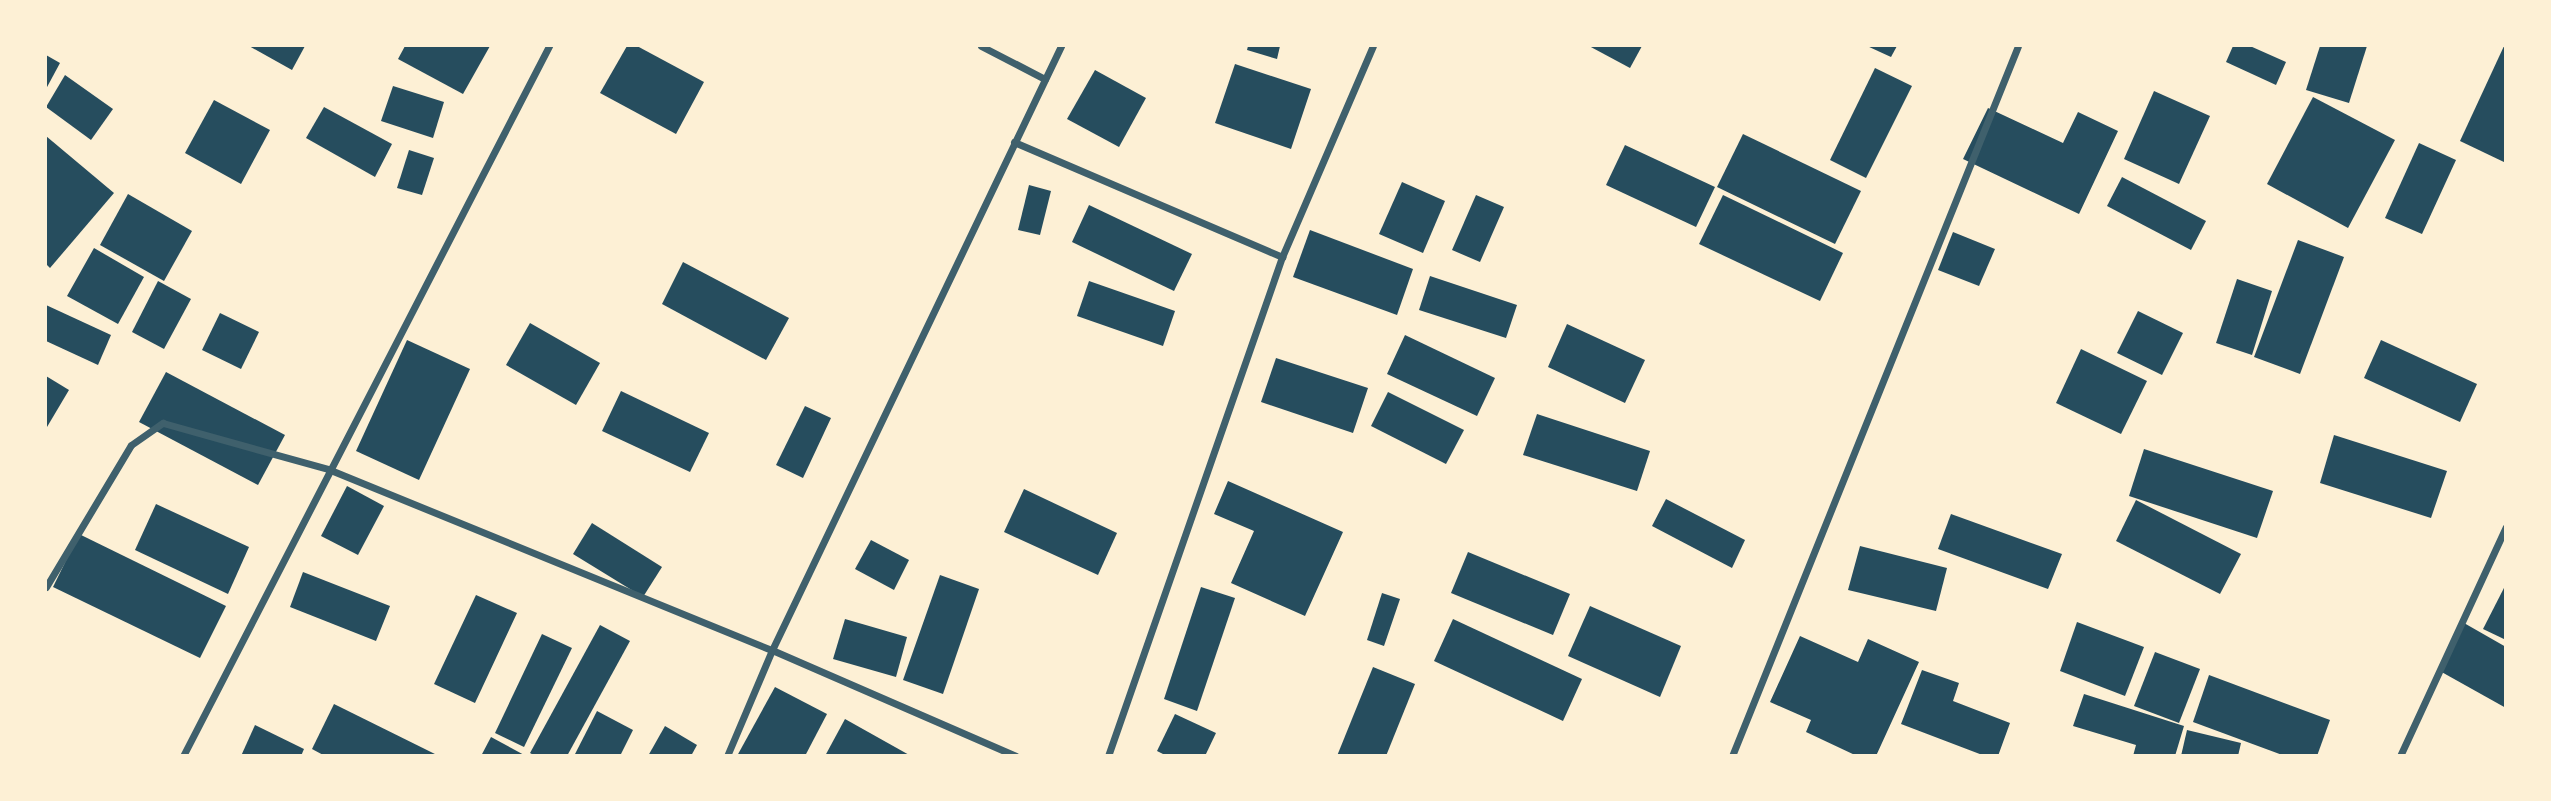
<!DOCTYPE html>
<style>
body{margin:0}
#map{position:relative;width:2551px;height:801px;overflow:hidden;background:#fdf0d5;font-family:"Archivo Narrow",sans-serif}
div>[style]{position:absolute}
.building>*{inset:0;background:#264d5e}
.minor>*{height:7px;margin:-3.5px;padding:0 3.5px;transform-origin:3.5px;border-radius:3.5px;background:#3f606c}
span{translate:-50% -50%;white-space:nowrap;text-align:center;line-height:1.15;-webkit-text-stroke:6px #fdf0d5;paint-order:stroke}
.frame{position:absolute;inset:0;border:47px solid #fdf0d5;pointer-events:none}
</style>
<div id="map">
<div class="building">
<div style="clip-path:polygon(249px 46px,305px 46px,292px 70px)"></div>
<div style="clip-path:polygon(405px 46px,490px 46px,463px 94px,398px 59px)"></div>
<div style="clip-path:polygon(627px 46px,637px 46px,704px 82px,676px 134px,600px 93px)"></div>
<div style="clip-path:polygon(1248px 46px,1280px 46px,1277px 59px,1247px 50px)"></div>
<div style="clip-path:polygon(1589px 46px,1642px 46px,1630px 68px)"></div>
<div style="clip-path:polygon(1867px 46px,1897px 46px,1891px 57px)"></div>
<div style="clip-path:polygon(2233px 46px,2250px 46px,2286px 62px,2276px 85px,2226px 62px)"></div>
<div style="clip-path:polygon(2320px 46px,2367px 46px,2349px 103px,2306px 90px)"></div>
<div style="clip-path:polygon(2504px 46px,2506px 46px,2506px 163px,2460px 141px)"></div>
<div style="clip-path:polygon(46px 55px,60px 63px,46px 89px)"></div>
<div style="clip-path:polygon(1235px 64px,1311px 89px,1291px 149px,1215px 123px)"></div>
<div style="clip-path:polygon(1875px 68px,1912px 86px,1866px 178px,1830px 160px)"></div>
<div style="clip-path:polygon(1095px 70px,1146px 98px,1119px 147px,1067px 119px)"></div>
<div style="clip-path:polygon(65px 75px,113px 109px,91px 140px,46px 107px)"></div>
<div style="clip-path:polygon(393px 86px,444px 102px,433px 138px,381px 121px)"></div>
<div style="clip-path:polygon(2154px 91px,2210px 116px,2179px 184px,2124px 159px)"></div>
<div style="clip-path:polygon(2313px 97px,2395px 140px,2348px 228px,2267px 184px)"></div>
<div style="clip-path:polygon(214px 100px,270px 130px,241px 184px,185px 153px)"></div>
<div style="clip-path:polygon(324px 107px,392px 144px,375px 177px,306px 138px)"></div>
<div style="clip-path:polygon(1988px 108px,2063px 143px,2078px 112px,2118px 131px,2079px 214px,1963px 159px)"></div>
<div style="clip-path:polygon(1743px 134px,1861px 191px,1835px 244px,1717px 187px)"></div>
<div style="clip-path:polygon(46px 136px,114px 193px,50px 268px,46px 264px)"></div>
<div style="clip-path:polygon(2419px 143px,2456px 160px,2422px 234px,2385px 218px)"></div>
<div style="clip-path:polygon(1625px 145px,1715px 187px,1696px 227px,1606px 185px)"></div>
<div style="clip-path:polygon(409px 150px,434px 158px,422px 195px,397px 188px)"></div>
<div style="clip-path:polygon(2122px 177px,2206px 221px,2191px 250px,2107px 206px)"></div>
<div style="clip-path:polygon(1402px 182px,1445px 201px,1423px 253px,1379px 234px)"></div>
<div style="clip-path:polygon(1029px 185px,1051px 191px,1040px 235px,1018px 230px)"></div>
<div style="clip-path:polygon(128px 194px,192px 231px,164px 281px,100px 245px)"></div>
<div style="clip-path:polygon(1476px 195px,1504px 207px,1480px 262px,1452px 250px)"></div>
<div style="clip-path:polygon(1723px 195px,1843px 253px,1820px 301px,1699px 244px)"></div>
<div style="clip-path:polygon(1089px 205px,1192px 254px,1174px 291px,1072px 242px)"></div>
<div style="clip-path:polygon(1310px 230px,1413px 269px,1397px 315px,1293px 277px)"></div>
<div style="clip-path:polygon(1953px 232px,1995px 249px,1979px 286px,1938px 270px)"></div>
<div style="clip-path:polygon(2298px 240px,2344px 257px,2300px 374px,2254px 357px)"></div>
<div style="clip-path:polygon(94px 248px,144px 277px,118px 324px,67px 296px)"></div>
<div style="clip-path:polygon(683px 262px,789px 318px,766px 360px,662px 304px)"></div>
<div style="clip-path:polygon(1430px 276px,1517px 305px,1506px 338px,1419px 310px)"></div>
<div style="clip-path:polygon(2237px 279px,2272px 291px,2252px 355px,2216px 343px)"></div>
<div style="clip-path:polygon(158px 281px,191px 299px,164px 349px,132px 332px)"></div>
<div style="clip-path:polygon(1089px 281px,1175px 311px,1163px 346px,1077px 316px)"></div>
<div style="clip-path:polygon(46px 305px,111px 335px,98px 365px,46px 341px)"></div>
<div style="clip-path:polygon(2138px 311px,2183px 333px,2162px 375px,2117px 353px)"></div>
<div style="clip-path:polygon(220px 313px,259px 332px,241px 369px,202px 350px)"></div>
<div style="clip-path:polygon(530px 323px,600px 363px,576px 405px,506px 365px)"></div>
<div style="clip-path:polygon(1567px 324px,1645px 360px,1625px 403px,1548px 367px)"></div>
<div style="clip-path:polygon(1405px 335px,1495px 378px,1477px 416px,1387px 374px)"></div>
<div style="clip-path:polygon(407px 340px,470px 369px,419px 480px,356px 451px)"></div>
<div style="clip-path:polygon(2381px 340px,2477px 384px,2460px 422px,2364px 378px)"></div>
<div style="clip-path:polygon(2081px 349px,2147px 381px,2121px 434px,2056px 403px)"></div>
<div style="clip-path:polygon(1276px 358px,1368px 388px,1353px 433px,1261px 402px)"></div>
<div style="clip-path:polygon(166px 372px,285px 435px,258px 485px,139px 422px)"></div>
<div style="clip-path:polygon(46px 376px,69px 390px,47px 427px,46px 426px)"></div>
<div style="clip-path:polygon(621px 391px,709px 433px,690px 472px,602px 431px)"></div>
<div style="clip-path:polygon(1388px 392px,1464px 430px,1446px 464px,1371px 426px)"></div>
<div style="clip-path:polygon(805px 406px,831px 418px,803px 478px,776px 465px)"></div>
<div style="clip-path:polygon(1537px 414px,1650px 451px,1637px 491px,1523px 455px)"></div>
<div style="clip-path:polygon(2334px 435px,2447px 471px,2431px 518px,2320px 483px)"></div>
<div style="clip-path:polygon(2144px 449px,2273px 491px,2257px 538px,2129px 496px)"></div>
<div style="clip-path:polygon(1228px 481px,1343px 532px,1305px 616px,1231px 583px,1254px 531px,1214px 514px)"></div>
<div style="clip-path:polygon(347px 486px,384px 506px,358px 555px,321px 536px)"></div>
<div style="clip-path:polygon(1024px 489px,1117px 533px,1098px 575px,1004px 532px)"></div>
<div style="clip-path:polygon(1666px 499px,1745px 540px,1732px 568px,1652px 526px)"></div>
<div style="clip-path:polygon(2136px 500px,2241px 554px,2220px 594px,2116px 541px)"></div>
<div style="clip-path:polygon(156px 504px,249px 547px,228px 594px,135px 550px)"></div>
<div style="clip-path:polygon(1951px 514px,2062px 554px,2048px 589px,1938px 549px)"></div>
<div style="clip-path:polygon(592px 523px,662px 567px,643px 597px,573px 554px)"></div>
<div style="clip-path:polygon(79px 534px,226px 606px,200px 658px,53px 587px)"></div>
<div style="clip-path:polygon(871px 540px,909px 560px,894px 590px,855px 569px)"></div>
<div style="clip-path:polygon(1860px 546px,1947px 568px,1936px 611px,1848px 590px)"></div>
<div style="clip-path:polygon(1468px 552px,1570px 594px,1553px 635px,1451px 593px)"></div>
<div style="clip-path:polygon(303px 572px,390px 606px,376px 641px,290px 607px)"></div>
<div style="clip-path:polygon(940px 575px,979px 589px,943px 694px,903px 680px)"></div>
<div style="clip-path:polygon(2506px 584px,2506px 640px,2483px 629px)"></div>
<div style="clip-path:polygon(1201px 587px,1235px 598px,1197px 711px,1164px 699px)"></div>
<div style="clip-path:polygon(1382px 593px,1400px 599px,1384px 646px,1367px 640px)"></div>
<div style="clip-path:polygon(476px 595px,517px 613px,475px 703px,434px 684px)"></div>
<div style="clip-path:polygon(1590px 606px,1681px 646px,1660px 697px,1568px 656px)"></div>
<div style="clip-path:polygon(845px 619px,907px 637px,896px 677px,833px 659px)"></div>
<div style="clip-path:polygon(1453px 619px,1582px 679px,1563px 721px,1434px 661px)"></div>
<div style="clip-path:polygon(2077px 622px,2144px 647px,2125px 696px,2060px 671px)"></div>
<div style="clip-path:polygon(2464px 623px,2506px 647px,2506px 708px,2438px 670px)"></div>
<div style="clip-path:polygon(600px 625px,630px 641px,567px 756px,535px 756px,530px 753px)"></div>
<div style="clip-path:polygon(542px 634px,572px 648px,524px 747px,495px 733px)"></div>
<div style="clip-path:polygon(1800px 636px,1858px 662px,1868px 639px,1919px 662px,1876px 756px,1857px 756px,1806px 732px,1811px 720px,1770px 702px)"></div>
<div style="clip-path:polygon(2155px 652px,2200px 669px,2179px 723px,2134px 706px)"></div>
<div style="clip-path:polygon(1373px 667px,1415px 684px,1386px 756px,1337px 756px)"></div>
<div style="clip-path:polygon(1922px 670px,1959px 683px,1953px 701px,2010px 723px,1998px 756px,1985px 756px,1901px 724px)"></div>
<div style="clip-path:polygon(2209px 675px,2330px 720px,2317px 756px,2285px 756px,2193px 722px)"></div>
<div style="clip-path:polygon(775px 687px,827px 714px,805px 756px,737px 756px)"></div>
<div style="clip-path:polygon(2084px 694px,2184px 726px,2175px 756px,2133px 756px,2136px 745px,2073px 726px)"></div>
<div style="clip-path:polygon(334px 704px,439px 756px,325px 756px,312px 749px)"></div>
<div style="clip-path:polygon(597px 711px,633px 730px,620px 756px,574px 756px)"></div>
<div style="clip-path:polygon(1175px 714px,1216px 733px,1205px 756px,1167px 756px,1157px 751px)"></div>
<div style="clip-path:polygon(845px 719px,911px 756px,825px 756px)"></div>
<div style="clip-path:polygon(255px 725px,304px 749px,301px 756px,241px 756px)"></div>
<div style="clip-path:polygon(665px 726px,697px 745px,691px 756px,648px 756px)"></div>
<div style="clip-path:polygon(2187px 730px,2241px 743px,2238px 756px,2181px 756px)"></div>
<div style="clip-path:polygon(491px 737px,526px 756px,481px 756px)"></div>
</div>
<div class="minor">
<div style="left:981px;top:46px;width:72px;rotate:27.3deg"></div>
<div style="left:1014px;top:142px;width:292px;rotate:23.2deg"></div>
<div style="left:46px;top:587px;width:165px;rotate:-59.1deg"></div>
<div style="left:131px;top:445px;width:39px;rotate:-35deg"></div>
<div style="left:163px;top:423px;width:171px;rotate:15.6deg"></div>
<div style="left:328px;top:469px;width:479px;rotate:22.2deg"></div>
<div style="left:772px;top:650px;width:266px;rotate:23.5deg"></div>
<div style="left:183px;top:756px;width:799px;rotate:-62.73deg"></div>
<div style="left:727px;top:756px;width:115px;rotate:-67deg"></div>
<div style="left:772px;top:650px;width:670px;rotate:-64.43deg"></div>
<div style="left:1108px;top:756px;width:528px;rotate:-70.78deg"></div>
<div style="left:1282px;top:257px;width:230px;rotate:-66.7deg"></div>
<div style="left:1732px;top:756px;width:765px;rotate:-68.06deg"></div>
<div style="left:2400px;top:756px;width:252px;rotate:-65.2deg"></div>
</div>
<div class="frame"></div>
</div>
